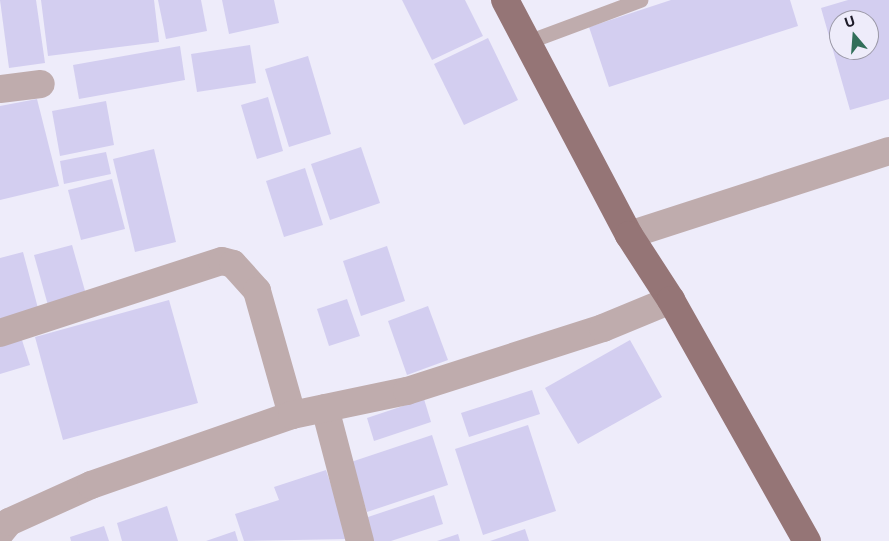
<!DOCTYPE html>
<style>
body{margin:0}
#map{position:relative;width:889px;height:541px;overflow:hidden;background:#eeecfa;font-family:"Noto Sans",sans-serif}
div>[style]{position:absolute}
.building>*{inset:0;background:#d3cef0}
.service>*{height:15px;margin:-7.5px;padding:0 7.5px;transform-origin:7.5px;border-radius:7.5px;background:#bfacad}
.minor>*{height:28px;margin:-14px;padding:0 14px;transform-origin:14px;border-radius:14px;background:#bfacad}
.primary>*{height:28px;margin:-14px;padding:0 14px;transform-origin:14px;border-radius:14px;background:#957576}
span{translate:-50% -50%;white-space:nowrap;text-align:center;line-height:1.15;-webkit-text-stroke:4px #eeecfa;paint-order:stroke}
.north{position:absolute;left:829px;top:10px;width:50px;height:50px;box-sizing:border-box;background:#eeecfa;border:1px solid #9a98a6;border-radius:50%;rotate:342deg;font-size:14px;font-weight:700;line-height:20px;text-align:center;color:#1d1b28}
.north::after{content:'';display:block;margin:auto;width:18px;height:22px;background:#326f5a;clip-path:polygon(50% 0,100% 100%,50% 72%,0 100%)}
</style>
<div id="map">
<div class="building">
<div style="clip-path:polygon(0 0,36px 0,45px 63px,9px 68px)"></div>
<div style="clip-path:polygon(41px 0,154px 0,159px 42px,48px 56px)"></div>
<div style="clip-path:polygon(158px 0,201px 0,207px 31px,166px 39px)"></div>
<div style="clip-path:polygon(222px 0,274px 0,279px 23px,229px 34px)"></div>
<div style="clip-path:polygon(402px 0,465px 0,483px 36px,432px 60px)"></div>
<div style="clip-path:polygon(671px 0,790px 0,798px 26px,609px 87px,589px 27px)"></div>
<div style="clip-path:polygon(evenodd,848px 0,889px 0,889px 99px,850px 110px,821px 8px,848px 0,839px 20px,869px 20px,869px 50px,839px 50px,839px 20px)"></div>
<div style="clip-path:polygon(488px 38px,518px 100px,464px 125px,434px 64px)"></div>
<div style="clip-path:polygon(250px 45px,256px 83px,197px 92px,191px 54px)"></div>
<div style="clip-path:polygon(180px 46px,185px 80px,79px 99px,73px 65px)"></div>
<div style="clip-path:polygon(308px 56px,331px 134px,289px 147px,265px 69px)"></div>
<div style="clip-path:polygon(268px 97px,283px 151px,257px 159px,241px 105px)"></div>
<div style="clip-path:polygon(37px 99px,59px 186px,0 200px,0 106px)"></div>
<div style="clip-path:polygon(106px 101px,114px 145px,60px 156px,52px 111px)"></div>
<div style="clip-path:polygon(361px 147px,380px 203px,330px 220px,311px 164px)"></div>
<div style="clip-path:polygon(154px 149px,176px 242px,135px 252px,113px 159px)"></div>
<div style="clip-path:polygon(106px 152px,111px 174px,64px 184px,60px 161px)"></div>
<div style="clip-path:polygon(305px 168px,323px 225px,284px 237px,266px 181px)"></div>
<div style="clip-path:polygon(112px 179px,125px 229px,81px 240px,68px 190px)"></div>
<div style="clip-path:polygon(72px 245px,87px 298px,49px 309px,34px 255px)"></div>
<div style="clip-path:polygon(387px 246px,405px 301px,361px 316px,343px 261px)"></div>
<div style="clip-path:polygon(23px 252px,39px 312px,0 323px,0 258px)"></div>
<div style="clip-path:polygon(347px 299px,360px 336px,329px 346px,317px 309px)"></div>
<div style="clip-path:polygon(169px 300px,198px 403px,63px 440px,35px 337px)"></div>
<div style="clip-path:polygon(428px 306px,448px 360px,407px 375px,388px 321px)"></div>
<div style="clip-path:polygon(21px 337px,30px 365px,0 374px,0 344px)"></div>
<div style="clip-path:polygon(630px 340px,662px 397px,578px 444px,545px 388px)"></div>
<div style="clip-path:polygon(532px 390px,540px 414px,469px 437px,461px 413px)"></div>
<div style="clip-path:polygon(424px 399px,431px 422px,374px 441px,367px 418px)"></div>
<div style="clip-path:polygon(528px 425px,556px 511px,483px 535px,455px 449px)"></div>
<div style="clip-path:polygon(432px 435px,448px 485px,367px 512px,351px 462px)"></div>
<div style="clip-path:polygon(326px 470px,349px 539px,244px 541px,235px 514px,279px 500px,274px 487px)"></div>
<div style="clip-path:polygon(434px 495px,443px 524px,391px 541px,369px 541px,362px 519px)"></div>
<div style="clip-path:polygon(167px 506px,178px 541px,122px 541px,117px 523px)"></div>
<div style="clip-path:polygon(104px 526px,109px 541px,71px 541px,70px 537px)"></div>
<div style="clip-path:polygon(525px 529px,529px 541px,490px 541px)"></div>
<div style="clip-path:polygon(235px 531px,238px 541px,206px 541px)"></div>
<div style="clip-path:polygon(458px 534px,460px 541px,437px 541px)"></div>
</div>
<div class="service">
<div style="left:527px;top:42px;width:121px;rotate:-20.4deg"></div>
</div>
<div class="minor">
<div style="left:0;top:89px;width:41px;rotate:-7deg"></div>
<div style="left:629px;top:235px;width:273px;rotate:-17.9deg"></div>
<div style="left:0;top:333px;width:233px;rotate:-18deg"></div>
<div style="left:222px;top:261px;width:11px;rotate:15deg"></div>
<div style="left:233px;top:264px;width:36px;rotate:48deg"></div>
<div style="left:257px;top:291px;width:129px;rotate:74.2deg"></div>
<div style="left:325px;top:408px;width:138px;rotate:75.3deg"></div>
<div style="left:0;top:533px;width:14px;rotate:-51deg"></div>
<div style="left:9px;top:522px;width:90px;rotate:-24.3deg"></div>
<div style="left:91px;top:485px;width:213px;rotate:-19.2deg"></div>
<div style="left:292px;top:415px;width:117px;rotate:-11.8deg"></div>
<div style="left:407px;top:391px;width:206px;rotate:-17.8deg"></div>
<div style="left:603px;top:328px;width:74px;rotate:-22.4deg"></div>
</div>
<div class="primary">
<div style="left:505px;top:0;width:266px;rotate:62.2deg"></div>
<div style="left:629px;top:235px;width:77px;rotate:57.1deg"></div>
<div style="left:671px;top:300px;width:277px;rotate:60.6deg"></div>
</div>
<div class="north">U</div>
</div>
